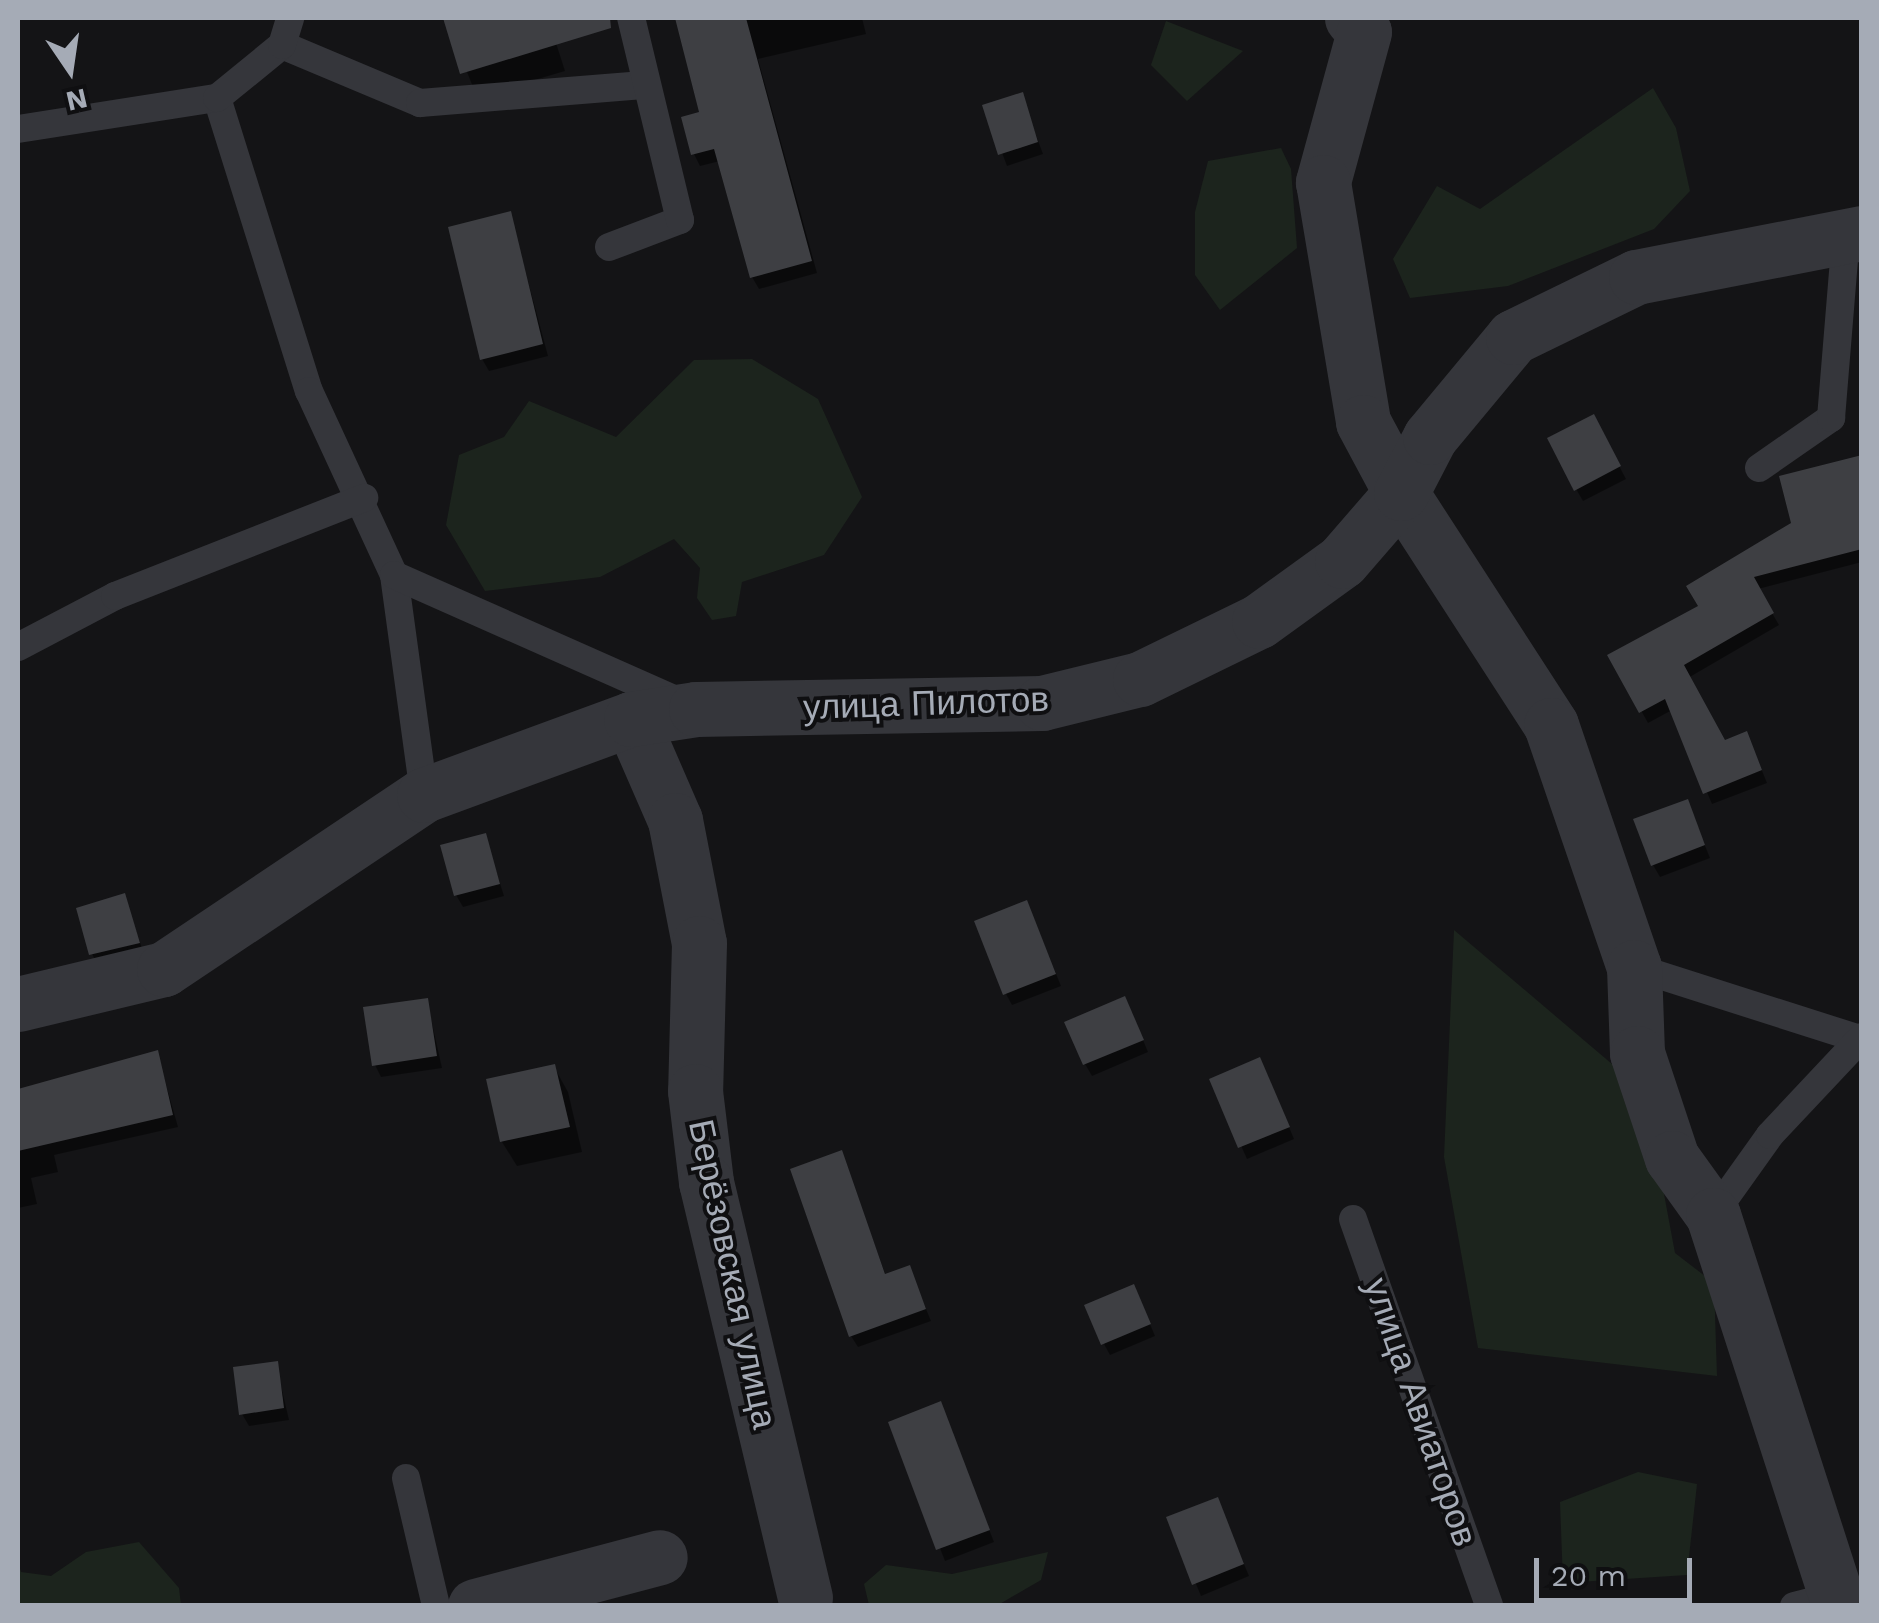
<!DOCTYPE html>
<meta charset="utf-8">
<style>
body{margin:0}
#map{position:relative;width:1879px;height:1623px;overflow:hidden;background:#141416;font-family:"Work Sans",sans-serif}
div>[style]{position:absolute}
.green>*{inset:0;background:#1c241d}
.shadow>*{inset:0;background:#0007}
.building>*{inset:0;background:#3e3f43}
.service>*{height:28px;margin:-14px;padding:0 14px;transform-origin:14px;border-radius:14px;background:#35363b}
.minor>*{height:55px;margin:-27.5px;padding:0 27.5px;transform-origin:27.5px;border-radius:27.5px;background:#35363b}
span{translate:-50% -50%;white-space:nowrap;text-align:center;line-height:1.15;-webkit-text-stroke:8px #0f0f11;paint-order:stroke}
.street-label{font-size:35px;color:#a5abb6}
.frame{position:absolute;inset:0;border:20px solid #a5abb6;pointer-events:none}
.north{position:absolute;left:20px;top:20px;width:100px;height:100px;-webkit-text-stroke:8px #0f0f11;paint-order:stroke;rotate:167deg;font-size:28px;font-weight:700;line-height:40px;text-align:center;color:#a5abb6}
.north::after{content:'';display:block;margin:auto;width:35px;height:45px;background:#a5abb6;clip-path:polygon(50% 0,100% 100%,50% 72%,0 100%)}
.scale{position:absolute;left:1534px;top:1558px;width:158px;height:45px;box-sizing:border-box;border:5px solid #a5abb6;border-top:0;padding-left:12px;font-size:30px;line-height:35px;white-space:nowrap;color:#a5abb6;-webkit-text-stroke:8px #0f0f11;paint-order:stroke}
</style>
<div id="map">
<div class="green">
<div style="clip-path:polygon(1166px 21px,1243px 51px,1187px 101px,1151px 65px)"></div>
<div style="clip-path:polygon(1653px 88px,1676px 128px,1690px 191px,1654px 229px,1508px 286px,1410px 298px,1393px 259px,1437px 186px,1480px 209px)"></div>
<div style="clip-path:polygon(1281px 148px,1291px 169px,1297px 248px,1220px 310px,1195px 275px,1195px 212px,1208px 161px)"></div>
<div style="clip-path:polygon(752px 359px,818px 399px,862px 497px,824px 555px,742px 582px,736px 616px,712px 620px,697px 598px,700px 568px,674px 539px,600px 577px,485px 591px,446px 525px,459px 455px,504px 437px,529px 401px,616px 437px,694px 360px)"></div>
<div style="clip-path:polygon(1454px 930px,1645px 1092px,1675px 1253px,1714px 1283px,1717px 1376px,1478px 1348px,1444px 1157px)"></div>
<div style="clip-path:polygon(1638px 1472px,1697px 1484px,1687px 1575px,1563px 1583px,1560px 1502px)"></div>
<div style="clip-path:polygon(139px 1542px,179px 1588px,181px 1605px,18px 1605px,18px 1562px,21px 1572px,51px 1576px,86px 1552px)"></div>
<div style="clip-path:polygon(1048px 1552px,1041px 1580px,998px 1605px,869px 1605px,864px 1584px,886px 1565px,952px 1574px)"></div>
</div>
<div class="shadow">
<div style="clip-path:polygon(463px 18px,548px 18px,565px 71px,477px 97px,447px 22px)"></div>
<div style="clip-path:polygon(678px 18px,862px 18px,866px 34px,758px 59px,817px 273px,759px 289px,752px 277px,720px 161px,700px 166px,694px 154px,684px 118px,702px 113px)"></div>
<div style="clip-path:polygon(1021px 95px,1043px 154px,1007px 166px,985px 107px)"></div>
<div style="clip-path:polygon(510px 214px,548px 356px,489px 371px,482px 359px)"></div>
<div style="clip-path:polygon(1593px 417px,1626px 479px,1583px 501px,1576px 489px)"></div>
<div style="clip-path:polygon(1862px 457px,1862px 562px,1758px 589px,1779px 625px,1688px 678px,1724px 743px,1752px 746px,1767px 783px,1712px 804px,1672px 710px,1648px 723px,1611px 656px,1701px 607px)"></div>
<div style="clip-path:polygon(1687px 802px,1710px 858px,1660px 877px,1653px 865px)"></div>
<div style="clip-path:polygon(485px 836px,504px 896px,463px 907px,456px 895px)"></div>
<div style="clip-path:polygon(124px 896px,144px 954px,98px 965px,92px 954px)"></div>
<div style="clip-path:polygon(1032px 915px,1061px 986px,1012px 1005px,1006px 994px)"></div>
<div style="clip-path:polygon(427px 1001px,442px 1068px,381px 1077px,375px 1065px)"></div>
<div style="clip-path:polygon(1131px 1011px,1148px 1052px,1092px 1076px,1085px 1064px)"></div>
<div style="clip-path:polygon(157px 1053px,178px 1127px,54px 1155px,58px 1172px,31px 1178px,37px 1204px,18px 1208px,18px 1091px)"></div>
<div style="clip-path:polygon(554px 1067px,568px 1092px,582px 1152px,517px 1166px,502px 1142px,489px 1081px)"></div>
<div style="clip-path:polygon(1266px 1072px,1294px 1139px,1247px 1159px,1212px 1080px)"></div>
<div style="clip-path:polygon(841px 1153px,886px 1276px,909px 1268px,931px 1321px,858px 1347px,851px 1336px)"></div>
<div style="clip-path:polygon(1139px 1298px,1155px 1336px,1110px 1355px,1104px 1344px)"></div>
<div style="clip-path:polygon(276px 1364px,289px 1420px,249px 1426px,242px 1414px)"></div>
<div style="clip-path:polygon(940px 1405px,994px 1542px,945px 1561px,891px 1423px)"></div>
<div style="clip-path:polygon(1217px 1500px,1249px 1576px,1201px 1596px,1169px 1519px)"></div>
</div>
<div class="building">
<div style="clip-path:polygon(443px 18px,610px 18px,611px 28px,460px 74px)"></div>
<div style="clip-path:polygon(675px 18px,746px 18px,812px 261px,750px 278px,714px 149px,691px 155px,681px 117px,699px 112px)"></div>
<div style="clip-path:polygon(1023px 92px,1038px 142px,998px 155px,982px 105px)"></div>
<div style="clip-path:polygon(511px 211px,543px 344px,480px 360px,448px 227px)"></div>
<div style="clip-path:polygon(1594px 414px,1621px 466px,1574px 491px,1547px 438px)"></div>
<div style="clip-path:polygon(1862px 455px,1862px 549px,1754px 577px,1774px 613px,1684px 665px,1725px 740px,1747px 731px,1762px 770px,1703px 794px,1665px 699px,1639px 713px,1607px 655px,1698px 606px,1686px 586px,1791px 523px,1779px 476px)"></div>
<div style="clip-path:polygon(1688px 799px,1705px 845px,1651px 866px,1633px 819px)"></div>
<div style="clip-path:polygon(486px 833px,500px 884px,454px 896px,440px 845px)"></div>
<div style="clip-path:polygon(125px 893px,140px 943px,89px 955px,76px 908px)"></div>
<div style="clip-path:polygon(1027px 900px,1056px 974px,1003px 995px,974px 921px)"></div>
<div style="clip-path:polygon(1125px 996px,1144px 1040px,1083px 1065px,1064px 1022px)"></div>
<div style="clip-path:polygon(428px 998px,437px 1056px,372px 1066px,363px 1007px)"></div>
<div style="clip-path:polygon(158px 1050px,173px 1115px,18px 1151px,18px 1089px)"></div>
<div style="clip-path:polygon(1260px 1057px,1290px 1127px,1238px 1148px,1209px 1079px)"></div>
<div style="clip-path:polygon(555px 1064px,570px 1127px,500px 1142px,486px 1079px)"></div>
<div style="clip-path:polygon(842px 1150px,885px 1274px,910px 1265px,926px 1309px,849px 1337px,790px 1169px)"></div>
<div style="clip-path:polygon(1134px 1284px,1151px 1324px,1101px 1345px,1084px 1305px)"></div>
<div style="clip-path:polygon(278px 1361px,284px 1408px,239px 1415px,233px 1367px)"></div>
<div style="clip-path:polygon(941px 1401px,990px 1530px,936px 1550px,888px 1422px)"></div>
<div style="clip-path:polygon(1218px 1497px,1244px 1564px,1192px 1585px,1166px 1517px)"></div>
</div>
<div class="service">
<div style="left:282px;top:45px;width:150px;rotate:22.8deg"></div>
<div style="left:420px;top:103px;width:224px;rotate:-4.6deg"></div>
<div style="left:217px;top:98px;width:307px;rotate:72.6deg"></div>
<div style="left:309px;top:391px;width:203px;rotate:65.2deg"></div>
<div style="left:394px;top:575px;width:222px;rotate:82.2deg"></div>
<div style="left:18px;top:129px;width:201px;rotate:-8.9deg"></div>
<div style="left:217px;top:98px;width:84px;rotate:-39.2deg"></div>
<div style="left:282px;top:45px;width:28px;rotate:-73deg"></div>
<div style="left:609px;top:247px;width:76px;rotate:-20.8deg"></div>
<div style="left:680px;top:220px;width:208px;rotate:-103.6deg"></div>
<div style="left:1759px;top:468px;width:88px;rotate:-34.8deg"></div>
<div style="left:1831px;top:418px;width:182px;rotate:-85.3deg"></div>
<div style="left:394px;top:575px;width:314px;rotate:23.9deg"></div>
<div style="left:18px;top:647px;width:110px;rotate:-27.7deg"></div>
<div style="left:115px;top:596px;width:268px;rotate:-21.5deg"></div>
<div style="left:1634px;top:967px;width:234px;rotate:17.7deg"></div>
<div style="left:1713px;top:1215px;width:98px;rotate:-54.5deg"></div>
<div style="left:1770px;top:1135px;width:134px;rotate:-46.8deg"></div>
<div style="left:1353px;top:1219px;width:410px;rotate:70.6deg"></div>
<div style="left:406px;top:1478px;width:131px;rotate:76.8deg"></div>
<div style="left:1794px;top:1606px;width:44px;rotate:-14.3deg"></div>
</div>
<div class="minor">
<div style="left:1352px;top:18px;width:18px;rotate:49deg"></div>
<div style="left:1364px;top:32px;width:156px;rotate:105.3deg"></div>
<div style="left:1323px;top:182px;width:243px;rotate:80.5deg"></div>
<div style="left:1363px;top:422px;width:81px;rotate:61.8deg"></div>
<div style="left:1401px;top:493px;width:276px;rotate:57.1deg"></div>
<div style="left:1551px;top:725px;width:256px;rotate:71.1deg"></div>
<div style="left:1634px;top:967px;width:86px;rotate:88deg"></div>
<div style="left:1637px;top:1053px;width:111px;rotate:71.6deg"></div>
<div style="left:1672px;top:1158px;width:70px;rotate:54.3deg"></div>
<div style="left:1713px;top:1215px;width:411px;rotate:72.1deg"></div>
<div style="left:631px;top:719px;width:110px;rotate:66.5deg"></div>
<div style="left:675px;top:820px;width:125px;rotate:79deg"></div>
<div style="left:699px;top:943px;width:148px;rotate:91.5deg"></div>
<div style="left:695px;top:1091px;width:92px;rotate:83.1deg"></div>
<div style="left:706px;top:1182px;width:427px;rotate:76.6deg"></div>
<div style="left:18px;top:1004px;width:150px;rotate:-13.5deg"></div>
<div style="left:164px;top:969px;width:313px;rotate:-33.8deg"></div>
<div style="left:424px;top:795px;width:221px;rotate:-20.2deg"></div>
<div style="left:631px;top:719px;width:66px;rotate:-8.7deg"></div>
<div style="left:696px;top:709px;width:346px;rotate:-1deg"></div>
<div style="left:1042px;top:703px;width:101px;rotate:-13.8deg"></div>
<div style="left:1140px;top:679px;width:132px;rotate:-26deg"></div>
<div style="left:1259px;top:621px;width:102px;rotate:-35.9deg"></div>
<div style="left:1342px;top:561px;width:90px;rotate:-49.1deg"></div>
<div style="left:1401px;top:493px;width:63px;rotate:-62.6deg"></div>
<div style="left:1430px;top:437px;width:130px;rotate:-50.3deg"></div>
<div style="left:1513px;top:337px;width:137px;rotate:-26deg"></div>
<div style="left:1636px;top:277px;width:230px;rotate:-11deg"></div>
<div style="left:475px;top:1606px;width:191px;rotate:-14.8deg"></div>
</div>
<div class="street-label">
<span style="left:926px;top:703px;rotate:-2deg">улица Пилотов</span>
<span style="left:733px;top:1274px;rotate:78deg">Берёзовская улица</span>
<span style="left:1421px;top:1412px;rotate:71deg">улица Авиаторов</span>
</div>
<div class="frame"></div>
<div class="north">N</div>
<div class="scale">20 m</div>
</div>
